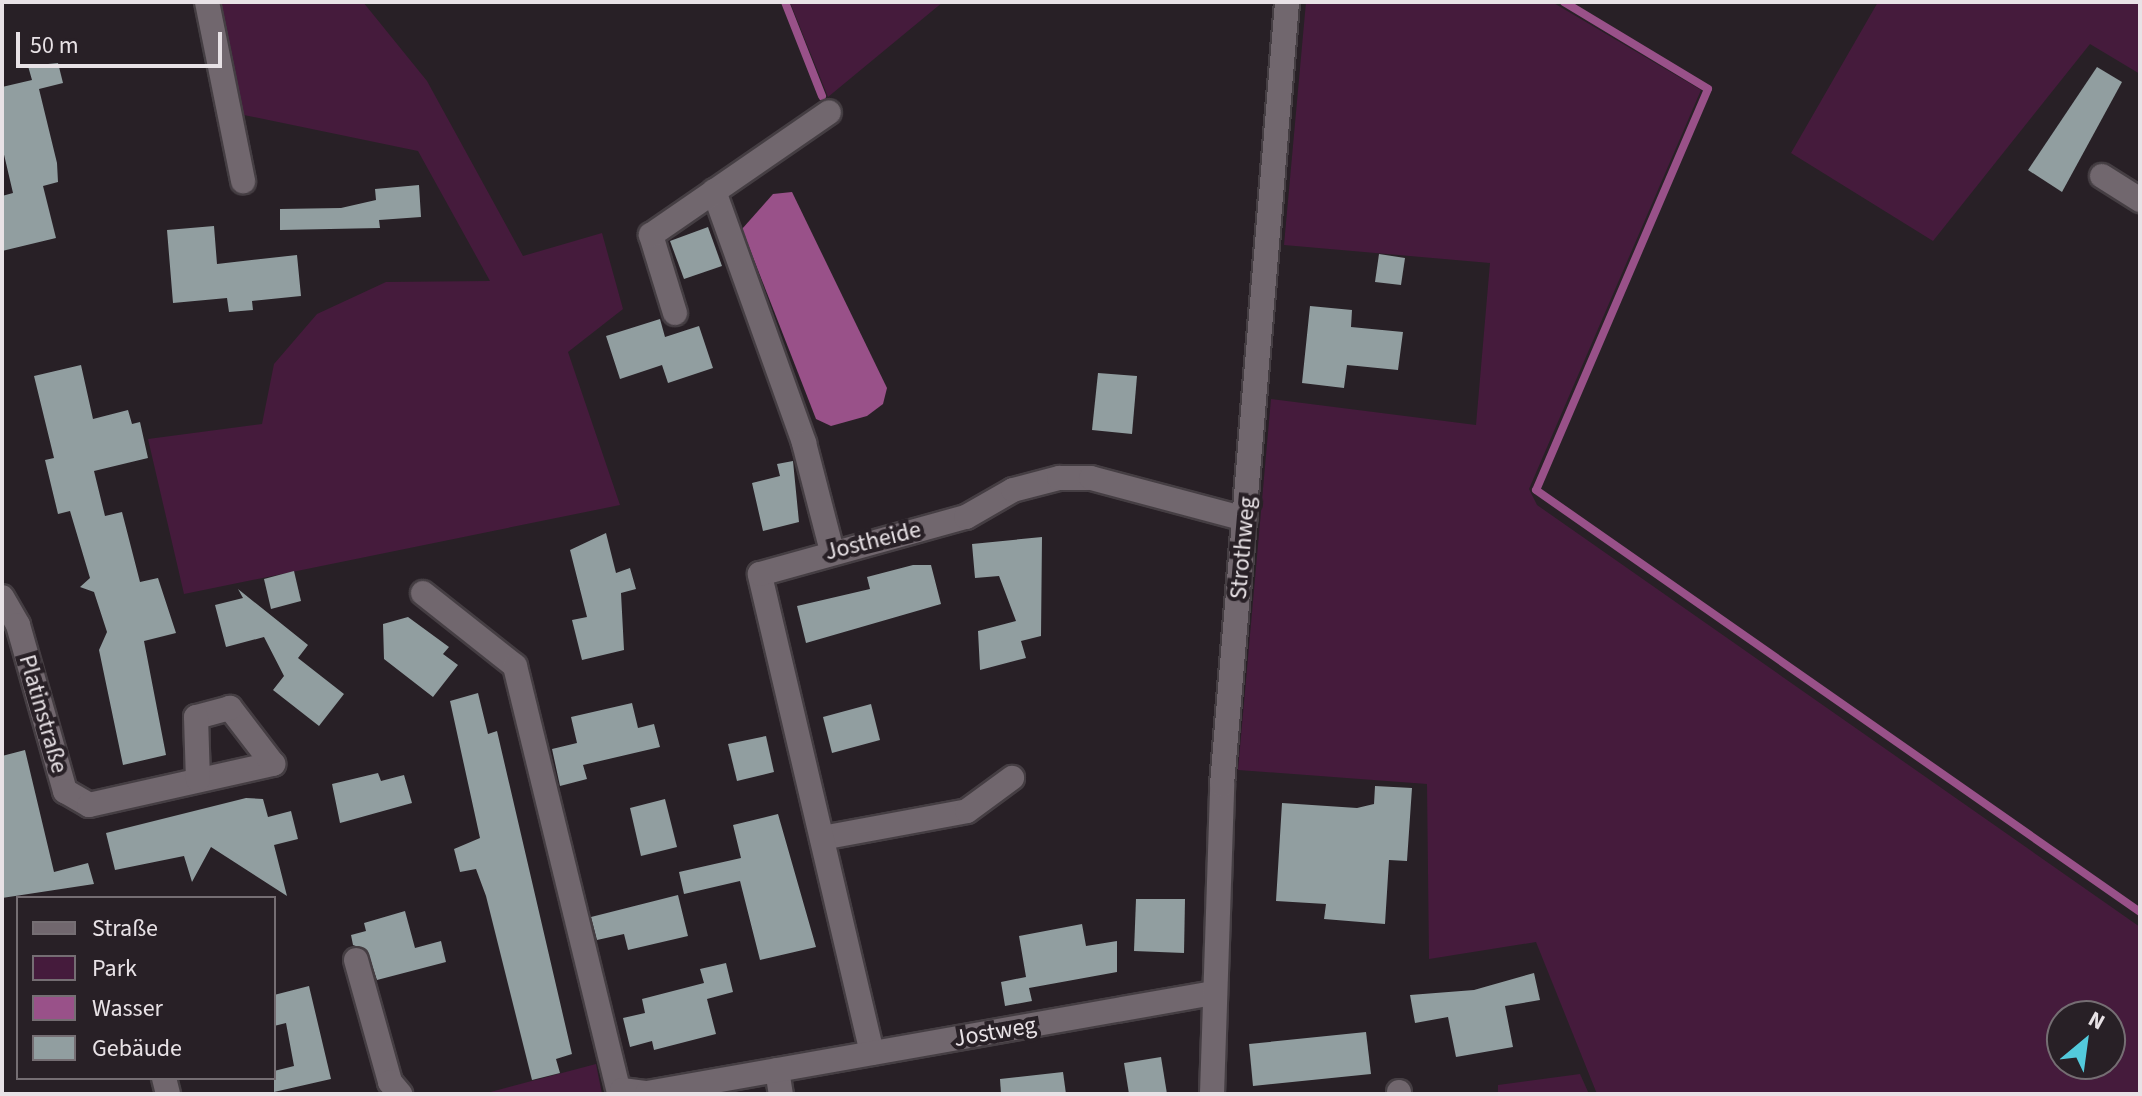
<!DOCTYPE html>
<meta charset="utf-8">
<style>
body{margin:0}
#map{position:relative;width:2142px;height:1096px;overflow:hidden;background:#282026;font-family:"Source Sans 3",sans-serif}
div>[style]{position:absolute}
.green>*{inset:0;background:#451b3c}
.water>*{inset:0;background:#995189}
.stream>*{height:8px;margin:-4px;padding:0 4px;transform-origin:4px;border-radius:4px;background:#995189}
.building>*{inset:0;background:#919ea0}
.roads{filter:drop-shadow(2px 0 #453e43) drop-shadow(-2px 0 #453e43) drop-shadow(0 2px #453e43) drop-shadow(0 -2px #453e43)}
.minor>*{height:24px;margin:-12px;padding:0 12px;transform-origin:12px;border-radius:12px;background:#71676e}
span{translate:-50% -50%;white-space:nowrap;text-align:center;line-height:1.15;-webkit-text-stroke:8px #282026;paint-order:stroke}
.street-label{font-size:24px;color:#e8e2e6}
.frame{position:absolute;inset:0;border:4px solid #e8e2e6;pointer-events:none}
.legend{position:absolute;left:16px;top:896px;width:260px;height:184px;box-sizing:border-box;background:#282026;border:2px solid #756e73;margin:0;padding:10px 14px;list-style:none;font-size:24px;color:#e8e2e6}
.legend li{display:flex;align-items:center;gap:16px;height:40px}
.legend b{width:40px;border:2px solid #756e73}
.north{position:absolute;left:2046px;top:1000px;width:80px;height:80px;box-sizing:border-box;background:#282026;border:2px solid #756e73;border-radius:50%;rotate:29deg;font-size:22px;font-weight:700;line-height:32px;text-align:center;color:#e8e2e6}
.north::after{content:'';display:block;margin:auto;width:28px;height:36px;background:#53cadc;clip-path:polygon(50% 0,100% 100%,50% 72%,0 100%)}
.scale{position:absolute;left:16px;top:32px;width:206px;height:36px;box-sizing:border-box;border:4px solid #e8e2e6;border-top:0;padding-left:10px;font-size:24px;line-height:28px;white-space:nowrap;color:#e8e2e6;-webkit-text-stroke:6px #282026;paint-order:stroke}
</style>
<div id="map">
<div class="green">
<div style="clip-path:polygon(216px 2px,363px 2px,427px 81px,523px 256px,602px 233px,623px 309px,568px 352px,620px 505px,184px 594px,148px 439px,262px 424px,274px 364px,317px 314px,386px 282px,490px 281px,418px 151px,239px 114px)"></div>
<div style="clip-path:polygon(790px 2px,943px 2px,828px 97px)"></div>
<div style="clip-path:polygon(evenodd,1306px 2px,1552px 2px,1701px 90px,1529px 489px,1537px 505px,2140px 927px,2140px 1094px,1597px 1094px,1536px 942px,1429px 959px,1427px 784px,1238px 770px,1271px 399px,1476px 425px,1490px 263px,1284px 245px,1306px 2px,2110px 1016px,2110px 1064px,2062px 1064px,2062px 1016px,2110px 1016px)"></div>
<div style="clip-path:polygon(1878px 2px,2140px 2px,2140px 74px,2090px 44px,1933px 241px,1791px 153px)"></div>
<div style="clip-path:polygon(596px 1064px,602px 1094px,483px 1094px)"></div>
<div style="clip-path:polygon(1580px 1074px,1589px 1094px,1498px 1094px,1498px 1085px)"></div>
</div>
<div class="water">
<div style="clip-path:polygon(792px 192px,887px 388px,883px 404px,867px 416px,831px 426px,816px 419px,742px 229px,773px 194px)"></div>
</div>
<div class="stream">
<div style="left:785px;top:2px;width:101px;rotate:68.5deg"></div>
<div style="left:1564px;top:2px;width:168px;rotate:31.1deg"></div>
<div style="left:1708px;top:89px;width:436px;rotate:113.2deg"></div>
<div style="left:1536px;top:490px;width:737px;rotate:34.94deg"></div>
</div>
<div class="building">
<div style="clip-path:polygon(58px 63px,63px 83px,39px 89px,57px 163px,58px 182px,43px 186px,56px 238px,2px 251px,2px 196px,13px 193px,2px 146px,2px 87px,32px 80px,28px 66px)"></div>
<div style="clip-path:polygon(2097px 67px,2122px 82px,2062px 192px,2028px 170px)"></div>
<div style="clip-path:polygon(419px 185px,421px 217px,379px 220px,380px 228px,280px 230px,280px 209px,341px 208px,376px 200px,375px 189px)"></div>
<div style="clip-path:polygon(214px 226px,217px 264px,297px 255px,301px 296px,252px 301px,253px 310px,229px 312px,227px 298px,173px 303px,167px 230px)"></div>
<div style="clip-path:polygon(708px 227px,722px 266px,684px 279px,670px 241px)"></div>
<div style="clip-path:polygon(1379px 254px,1405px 258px,1401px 285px,1375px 282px)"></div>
<div style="clip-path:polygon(1310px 306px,1352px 310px,1351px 327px,1403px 332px,1398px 370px,1347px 365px,1344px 388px,1302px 383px)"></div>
<div style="clip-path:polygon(660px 319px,665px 337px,699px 326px,713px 368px,668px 383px,662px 365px,620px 379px,606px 336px)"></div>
<div style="clip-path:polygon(81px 365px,93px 419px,128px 410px,132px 424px,140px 422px,148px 458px,94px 471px,105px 516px,122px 512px,140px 582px,158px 578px,176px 633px,144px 641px,166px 755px,123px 765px,99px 650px,107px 632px,94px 592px,80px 587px,90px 578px,70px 511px,58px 514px,45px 460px,54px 458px,34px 376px)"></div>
<div style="clip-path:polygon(1098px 373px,1137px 376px,1132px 434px,1092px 430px)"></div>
<div style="clip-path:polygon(793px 461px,799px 522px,763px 531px,752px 483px,780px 476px,777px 464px)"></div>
<div style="clip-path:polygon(606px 533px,616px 573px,630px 568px,636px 589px,621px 593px,624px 650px,582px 660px,572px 620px,587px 617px,570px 550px)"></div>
<div style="clip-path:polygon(1042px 537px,1041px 636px,1021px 641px,1026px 658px,980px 670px,978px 631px,1016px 621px,999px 576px,975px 578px,972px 544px)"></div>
<div style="clip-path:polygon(913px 565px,931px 565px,941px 604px,806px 643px,797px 606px,870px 589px,867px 577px)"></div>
<div style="clip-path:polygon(294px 571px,301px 601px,271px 609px,264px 579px)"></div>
<div style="clip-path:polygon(238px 589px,308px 645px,298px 658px,344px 694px,319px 726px,273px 690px,284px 676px,264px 637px,226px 647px,215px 605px,243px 598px)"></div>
<div style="clip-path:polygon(408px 617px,449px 647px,443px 654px,458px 665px,433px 697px,384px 659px,383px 624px)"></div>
<div style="clip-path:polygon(478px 693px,488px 734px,497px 731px,572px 1054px,556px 1059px,560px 1073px,532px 1080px,486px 896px,476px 869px,460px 872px,454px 849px,480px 838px,450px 701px)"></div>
<div style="clip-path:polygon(632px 703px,638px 728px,654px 724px,660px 747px,583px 765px,587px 779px,560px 786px,552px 749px,577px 743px,571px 717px)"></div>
<div style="clip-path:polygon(871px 704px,880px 740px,832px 753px,823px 717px)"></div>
<div style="clip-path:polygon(766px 736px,774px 772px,737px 781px,728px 744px)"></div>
<div style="clip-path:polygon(25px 750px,54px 872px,88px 863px,94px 884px,2px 898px,2px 756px)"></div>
<div style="clip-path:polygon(378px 773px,381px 781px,404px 775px,412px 803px,340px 823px,332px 784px)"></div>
<div style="clip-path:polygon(1375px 786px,1412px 788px,1407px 861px,1389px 860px,1385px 924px,1324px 919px,1326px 904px,1276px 901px,1282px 803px,1357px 808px,1374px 804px)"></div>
<div style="clip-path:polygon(246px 798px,263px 799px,268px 817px,291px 811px,298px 839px,274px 845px,287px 896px,211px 847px,192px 882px,184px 856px,115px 870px,106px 833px)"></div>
<div style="clip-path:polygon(665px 799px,677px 847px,641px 856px,630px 808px)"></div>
<div style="clip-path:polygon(778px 814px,816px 947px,760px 960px,740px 881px,684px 894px,679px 872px,741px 858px,733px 825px)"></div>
<div style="clip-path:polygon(678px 895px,688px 936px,628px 950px,624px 934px,597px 940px,591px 917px)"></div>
<div style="clip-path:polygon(1136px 899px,1185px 899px,1184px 953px,1134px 951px)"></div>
<div style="clip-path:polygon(405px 911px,415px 948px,441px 941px,446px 962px,377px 980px,367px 950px,353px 945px,351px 935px,366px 931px,364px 923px)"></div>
<div style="clip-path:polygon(1082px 924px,1086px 946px,1117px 941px,1117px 972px,1029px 988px,1032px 1001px,1005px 1006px,1001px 982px,1026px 977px,1019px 936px)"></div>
<div style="clip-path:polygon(726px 963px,733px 992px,707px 999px,716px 1034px,654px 1050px,652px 1041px,630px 1047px,623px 1018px,645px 1013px,642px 999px,704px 983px,700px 969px)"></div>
<div style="clip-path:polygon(1534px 973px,1540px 1000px,1505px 1006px,1513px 1047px,1456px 1057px,1448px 1017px,1415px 1023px,1410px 995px,1474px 990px)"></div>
<div style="clip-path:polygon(309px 986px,331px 1079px,274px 1092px,274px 1071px,294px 1066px,286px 1023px,274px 1026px,274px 995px)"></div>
<div style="clip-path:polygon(1366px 1032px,1371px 1074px,1253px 1086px,1249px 1044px)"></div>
<div style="clip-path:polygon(1161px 1057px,1167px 1094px,1129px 1094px,1124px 1063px)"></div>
<div style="clip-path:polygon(1063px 1072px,1066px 1094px,1001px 1094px,1000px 1079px)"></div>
</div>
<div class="roads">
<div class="minor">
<div style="left:207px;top:2px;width:183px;rotate:78.6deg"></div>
<div style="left:2102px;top:176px;width:45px;rotate:32.3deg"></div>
<div style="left:714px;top:191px;width:268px;rotate:70.3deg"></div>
<div style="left:804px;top:443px;width:112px;rotate:75.5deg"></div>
<div style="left:675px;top:313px;width:82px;rotate:-107.1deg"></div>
<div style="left:651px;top:235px;width:216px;rotate:-34.6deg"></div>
<div style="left:423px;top:593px;width:117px;rotate:38.4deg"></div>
<div style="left:515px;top:666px;width:440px;rotate:76.3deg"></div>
<div style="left:2px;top:597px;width:32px;rotate:60deg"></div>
<div style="left:18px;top:625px;width:173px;rotate:74.2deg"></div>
<div style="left:65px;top:791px;width:28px;rotate:30deg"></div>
<div style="left:89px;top:805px;width:189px;rotate:-12.6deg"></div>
<div style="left:273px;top:764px;width:71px;rotate:-127.5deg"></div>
<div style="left:230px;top:708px;width:35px;rotate:165deg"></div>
<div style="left:196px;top:717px;width:63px;rotate:88.2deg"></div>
<div style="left:822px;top:838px;width:147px;rotate:-10.5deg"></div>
<div style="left:967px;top:811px;width:56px;rotate:-36.3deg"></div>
<div style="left:356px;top:960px;width:127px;rotate:74.4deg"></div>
<div style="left:390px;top:1082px;width:16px;rotate:50deg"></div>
<div style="left:872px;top:1053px;width:492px;rotate:-103.2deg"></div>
<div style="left:760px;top:574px;width:214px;rotate:-15.5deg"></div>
<div style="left:966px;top:517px;width:54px;rotate:-29.9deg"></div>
<div style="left:1013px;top:490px;width:48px;rotate:-14.6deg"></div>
<div style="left:1059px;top:478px;width:32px"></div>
<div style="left:1091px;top:478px;width:159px;rotate:14.9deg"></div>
<div style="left:777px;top:1070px;width:24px;rotate:81deg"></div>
<div style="left:164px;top:1078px;width:16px;rotate:76deg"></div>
<div style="left:622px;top:1090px;width:25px;rotate:7deg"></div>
<div style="left:647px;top:1093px;width:575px;rotate:-10.02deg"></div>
<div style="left:1399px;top:1092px;width:2px;rotate:90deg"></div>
<div style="left:1212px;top:1094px;width:309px;rotate:-88.1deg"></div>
<div style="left:1222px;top:785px;width:786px;rotate:-85.25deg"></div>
</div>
</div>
<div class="street-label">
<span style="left:873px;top:541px;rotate:-14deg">Jostheide</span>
<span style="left:1243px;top:548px;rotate:-85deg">Strothweg</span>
<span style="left:43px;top:714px;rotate:74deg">Platinstraße</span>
<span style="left:995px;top:1032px;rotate:-10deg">Jostweg</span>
</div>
<div class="frame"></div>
<ul class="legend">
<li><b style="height:10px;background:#71676e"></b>Straße</li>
<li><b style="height:22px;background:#451b3c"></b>Park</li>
<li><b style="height:22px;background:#995189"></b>Wasser</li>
<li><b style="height:22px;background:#919ea0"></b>Gebäude</li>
</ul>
<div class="north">N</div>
<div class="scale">50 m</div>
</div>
